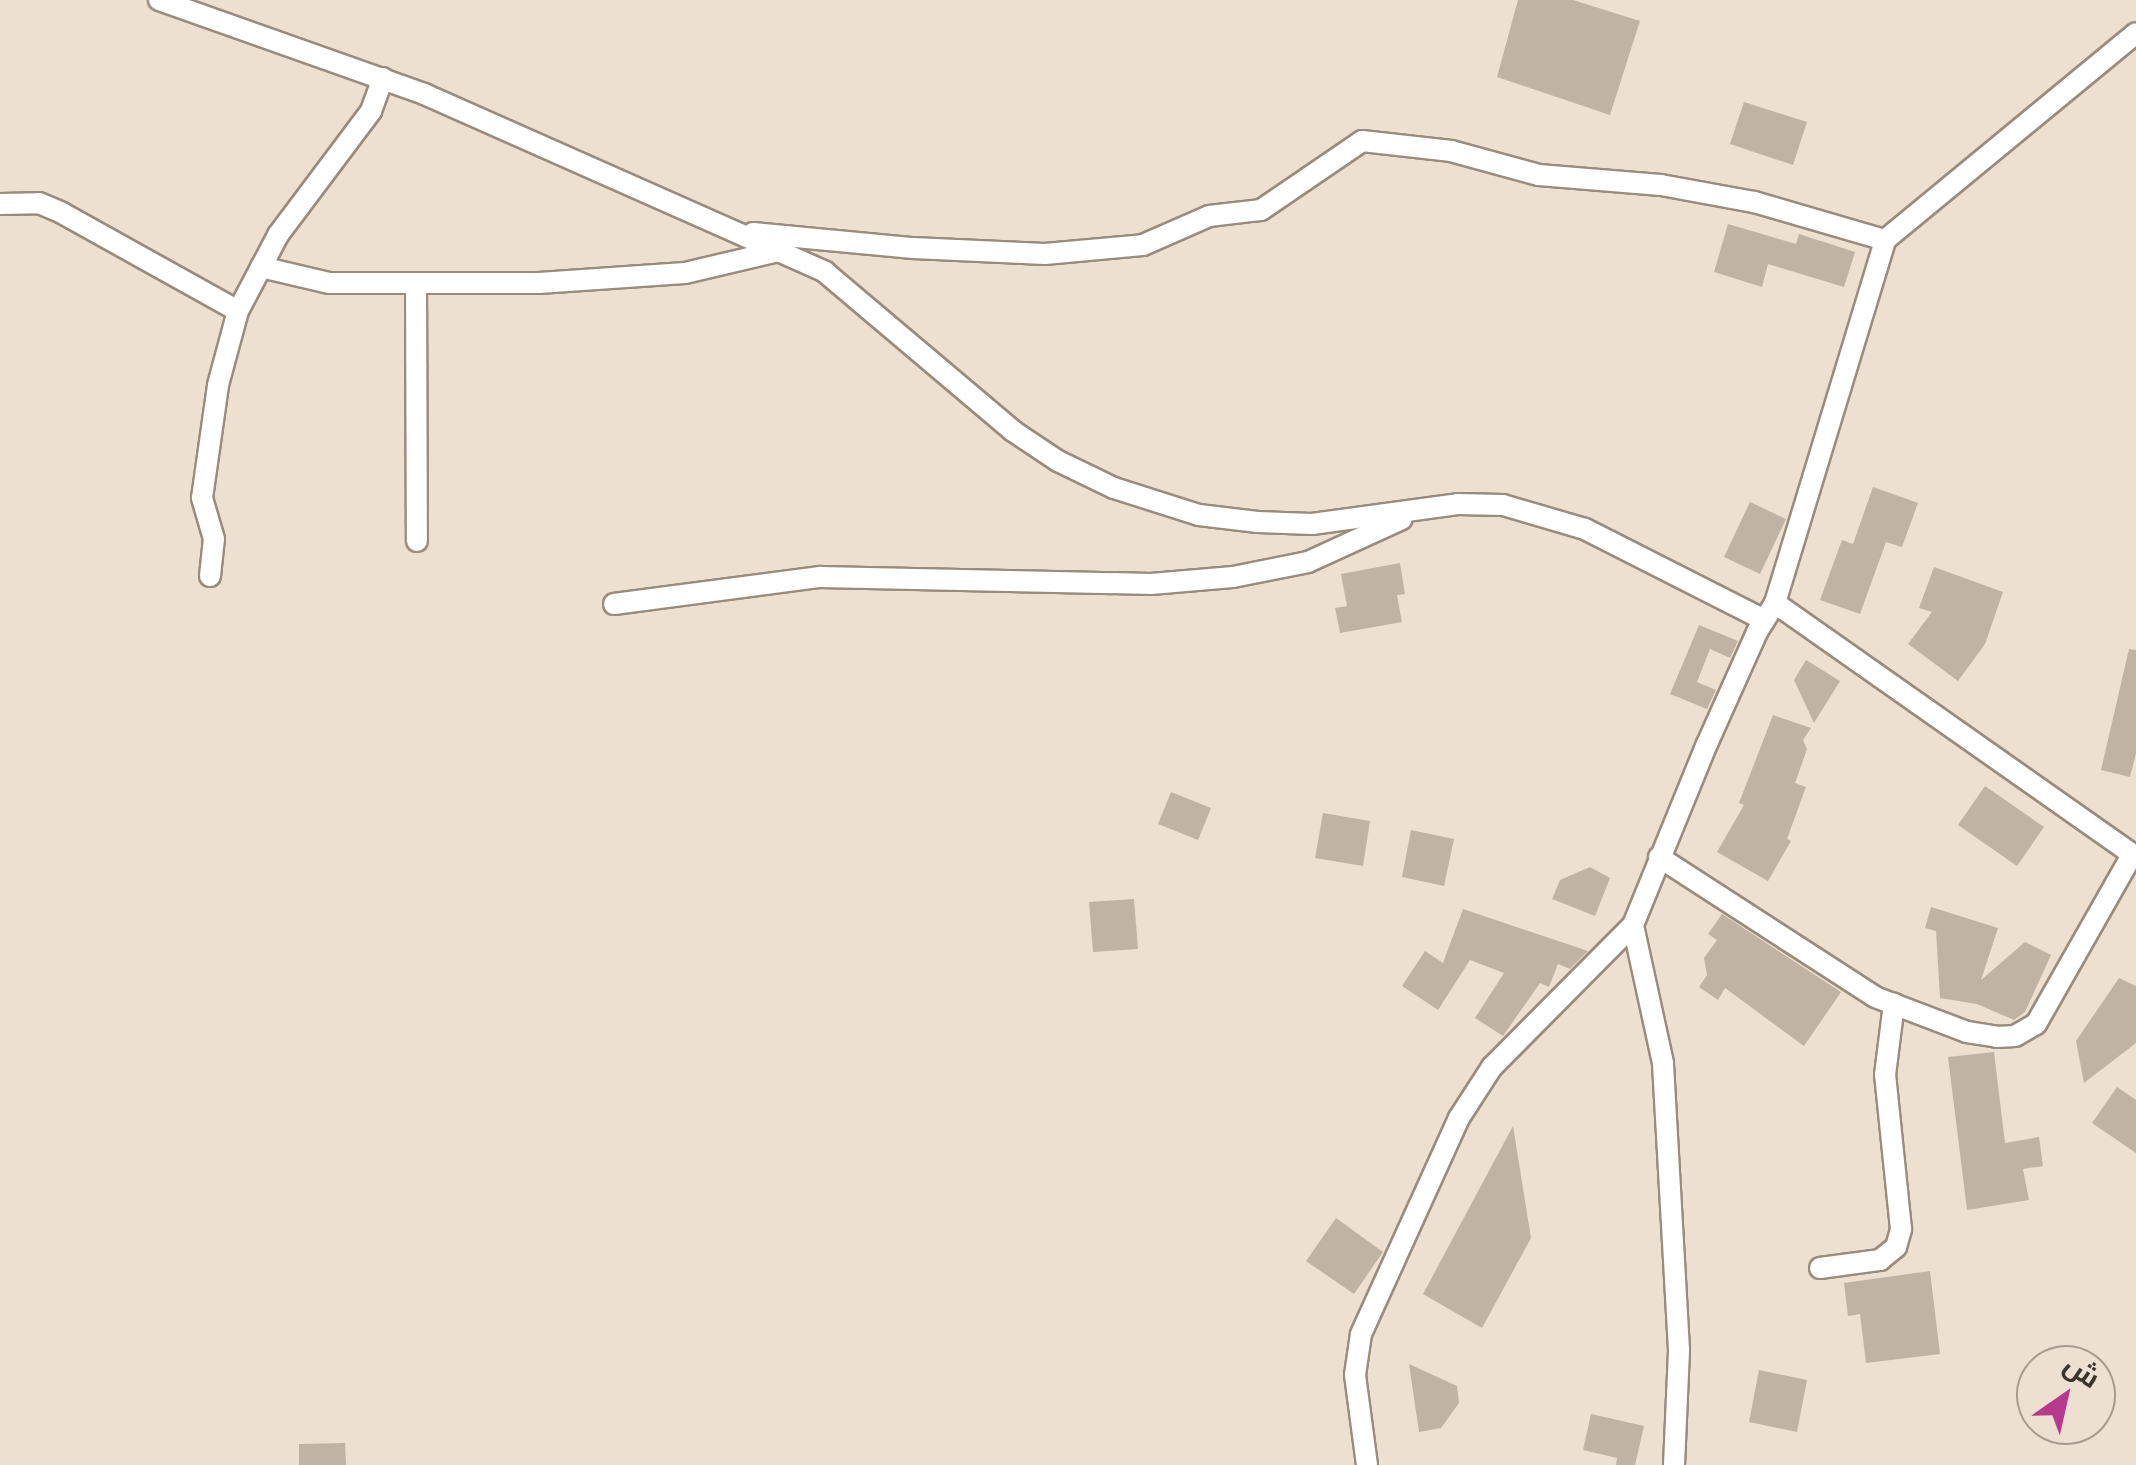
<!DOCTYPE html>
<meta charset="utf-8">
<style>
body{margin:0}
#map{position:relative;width:2136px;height:1465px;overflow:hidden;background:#ede0d0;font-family:"Fira Sans",Cairo,sans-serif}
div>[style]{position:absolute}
.building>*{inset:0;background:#c0b3a4}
.roads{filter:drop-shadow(2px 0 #998c7d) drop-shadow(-2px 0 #998c7d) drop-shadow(0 2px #998c7d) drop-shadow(0 -2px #998c7d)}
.minor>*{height:20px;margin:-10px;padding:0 10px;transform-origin:10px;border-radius:10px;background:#fff}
span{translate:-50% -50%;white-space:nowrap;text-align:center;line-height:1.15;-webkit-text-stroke:8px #ede0d0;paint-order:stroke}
.north{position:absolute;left:2016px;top:1345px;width:100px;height:100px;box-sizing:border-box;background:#ede0d0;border:2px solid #a59c90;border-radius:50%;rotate:34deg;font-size:28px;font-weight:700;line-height:40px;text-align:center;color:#3a352f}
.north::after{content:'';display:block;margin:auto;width:35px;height:45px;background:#b53a8d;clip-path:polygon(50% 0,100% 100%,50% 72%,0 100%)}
</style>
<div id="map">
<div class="building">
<div style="clip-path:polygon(1518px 0,1573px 0,1640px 21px,1610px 115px,1497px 77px)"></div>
<div style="clip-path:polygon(1744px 102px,1807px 122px,1793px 165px,1730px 144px)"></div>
<div style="clip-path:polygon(1728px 224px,1796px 244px,1799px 234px,1855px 252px,1844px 287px,1768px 264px,1762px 287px,1714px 272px)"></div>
<div style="clip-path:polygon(1873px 487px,1918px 503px,1902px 547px,1886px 542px,1860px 614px,1820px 600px,1842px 540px,1853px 544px)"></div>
<div style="clip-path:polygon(1750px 502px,1786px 519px,1760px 574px,1724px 557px)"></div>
<div style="clip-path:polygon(1400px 563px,1405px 594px,1397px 595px,1402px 622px,1340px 633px,1335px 608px,1347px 606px,1341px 574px)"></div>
<div style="clip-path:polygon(1934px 567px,2003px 592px,1985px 644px,1958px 681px,1908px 644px,1932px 612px,1919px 608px)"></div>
<div style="clip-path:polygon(1699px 625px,1738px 641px,1730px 658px,1710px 649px,1697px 682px,1716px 690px,1707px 709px,1670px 694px)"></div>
<div style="clip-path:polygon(2129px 649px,2136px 650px,2136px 753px,2130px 777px,2101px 770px)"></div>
<div style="clip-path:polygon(1806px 660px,1840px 681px,1814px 723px,1794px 680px)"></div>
<div style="clip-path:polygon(1773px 715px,1811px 728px,1803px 740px,1807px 749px,1795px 783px,1806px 787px,1787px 839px,1791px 841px,1768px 881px,1717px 852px,1744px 805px,1739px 803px)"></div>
<div style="clip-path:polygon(1985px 786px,2044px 827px,2017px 866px,1958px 825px)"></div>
<div style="clip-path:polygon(1171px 792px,1211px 808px,1198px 840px,1158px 824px)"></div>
<div style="clip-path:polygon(1323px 813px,1370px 821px,1363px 866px,1315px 858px)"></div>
<div style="clip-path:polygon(1411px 830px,1454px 839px,1444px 886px,1402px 877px)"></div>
<div style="clip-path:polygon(1590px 867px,1610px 878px,1595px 916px,1552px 899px,1560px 880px)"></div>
<div style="clip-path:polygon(1134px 899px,1138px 949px,1093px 952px,1089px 902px)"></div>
<div style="clip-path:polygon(1931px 907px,1998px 928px,1981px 980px,2025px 942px,2051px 955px,2025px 1012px,2014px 1020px,1977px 1004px,1940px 998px,1936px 931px,1925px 928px)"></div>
<div style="clip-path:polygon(1463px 909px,1588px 951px,1570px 969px,1558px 964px,1549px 987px,1540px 983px,1503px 1036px,1475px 1018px,1504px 973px,1470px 960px,1438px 1010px,1402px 986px,1425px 951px,1443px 963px)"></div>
<div style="clip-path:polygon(1722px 914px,1841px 992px,1804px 1046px,1725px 988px,1718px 1000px,1699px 987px,1707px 975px,1704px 958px,1717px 940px,1708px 934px)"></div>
<div style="clip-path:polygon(2119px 978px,2136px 986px,2136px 1043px,2084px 1083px,2076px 1041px)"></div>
<div style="clip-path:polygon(1994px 1052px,2005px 1143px,2039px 1137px,2043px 1166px,2023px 1169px,2029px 1200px,1967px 1210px,1948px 1057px)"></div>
<div style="clip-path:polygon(2117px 1087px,2136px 1100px,2136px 1153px,2092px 1123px)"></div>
<div style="clip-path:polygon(1513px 1126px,1531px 1238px,1482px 1328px,1423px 1294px)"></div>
<div style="clip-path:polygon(1336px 1218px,1383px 1252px,1354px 1294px,1306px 1261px)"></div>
<div style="clip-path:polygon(1930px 1271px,1940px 1354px,1866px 1363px,1860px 1314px,1848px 1316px,1844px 1283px)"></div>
<div style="clip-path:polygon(1409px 1364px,1457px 1386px,1459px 1403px,1441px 1428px,1419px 1432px)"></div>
<div style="clip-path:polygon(1759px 1370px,1807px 1380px,1797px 1432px,1749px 1422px)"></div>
<div style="clip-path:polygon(1591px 1414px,1644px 1426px,1635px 1465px,1616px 1465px,1617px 1458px,1583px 1450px)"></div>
<div style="clip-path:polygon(345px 1443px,346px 1465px,299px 1465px,299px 1444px)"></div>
</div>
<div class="roads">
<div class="minor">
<div style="left:159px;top:0;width:281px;rotate:19.5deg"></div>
<div style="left:424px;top:94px;width:439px;rotate:23.9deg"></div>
<div style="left:825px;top:272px;width:246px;rotate:40.2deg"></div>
<div style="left:1013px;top:431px;width:54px;rotate:33.7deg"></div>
<div style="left:1058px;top:461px;width:62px;rotate:25.7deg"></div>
<div style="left:1114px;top:488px;width:89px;rotate:17.6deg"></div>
<div style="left:1199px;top:515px;width:59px;rotate:6.8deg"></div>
<div style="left:1258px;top:522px;width:54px;rotate:2.1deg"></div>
<div style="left:1312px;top:524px;width:147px;rotate:-7.8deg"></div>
<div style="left:1458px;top:504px;width:45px;rotate:1.3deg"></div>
<div style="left:1503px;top:505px;width:85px;rotate:16.3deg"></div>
<div style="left:1585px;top:529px;width:201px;rotate:26.9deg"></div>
<div style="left:0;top:204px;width:39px;rotate:-1deg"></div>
<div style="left:39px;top:203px;width:25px;rotate:23deg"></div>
<div style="left:62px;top:213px;width:201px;rotate:29.1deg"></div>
<div style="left:753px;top:233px;width:161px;rotate:5.4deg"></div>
<div style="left:913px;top:248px;width:132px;rotate:2.6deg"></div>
<div style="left:1045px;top:254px;width:98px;rotate:-5.2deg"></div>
<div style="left:1143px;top:245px;width:72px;rotate:-23.7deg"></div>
<div style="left:1209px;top:216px;width:52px;rotate:-6.6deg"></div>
<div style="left:1261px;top:210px;width:122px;rotate:-34.3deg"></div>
<div style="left:1362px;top:141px;width:90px;rotate:6.4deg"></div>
<div style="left:1451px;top:151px;width:91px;rotate:15.3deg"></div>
<div style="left:1539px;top:175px;width:122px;rotate:4.7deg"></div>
<div style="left:1661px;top:185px;width:95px;rotate:10.4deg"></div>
<div style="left:1754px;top:202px;width:136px;rotate:16.2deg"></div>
<div style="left:261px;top:267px;width:70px;rotate:13.2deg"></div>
<div style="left:329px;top:283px;width:210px"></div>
<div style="left:539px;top:283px;width:146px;rotate:-3.9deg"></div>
<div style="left:685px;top:273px;width:97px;rotate:-13.2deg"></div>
<div style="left:416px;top:283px;width:258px;rotate:89.8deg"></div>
<div style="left:210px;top:576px;width:37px;rotate:-84deg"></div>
<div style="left:214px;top:539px;width:43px;rotate:-106.3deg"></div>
<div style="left:202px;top:498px;width:114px;rotate:-81.9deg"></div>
<div style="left:218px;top:385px;width:77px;rotate:-74.9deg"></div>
<div style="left:238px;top:311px;width:86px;rotate:-62.2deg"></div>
<div style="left:278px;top:235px;width:155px;rotate:-53.1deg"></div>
<div style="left:371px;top:111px;width:35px;rotate:-70deg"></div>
<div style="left:1775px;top:603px;width:441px;rotate:35.1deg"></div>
<div style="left:614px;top:604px;width:208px;rotate:-7.5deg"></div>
<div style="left:820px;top:577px;width:331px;rotate:1.2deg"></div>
<div style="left:1151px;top:584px;width:82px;rotate:-4.9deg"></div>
<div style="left:1233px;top:577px;width:76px;rotate:-11.3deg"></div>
<div style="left:1308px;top:562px;width:103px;rotate:-24.6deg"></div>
<div style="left:1659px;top:857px;width:257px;rotate:32.9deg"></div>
<div style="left:1875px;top:997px;width:98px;rotate:20.8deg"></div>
<div style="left:1967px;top:1032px;width:30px;rotate:9deg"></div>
<div style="left:1997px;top:1037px;width:18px;rotate:-3deg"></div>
<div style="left:2015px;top:1036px;width:24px;rotate:-30deg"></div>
<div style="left:2036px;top:1024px;width:194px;rotate:-60.4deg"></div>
<div style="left:1820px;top:1268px;width:61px;rotate:-7.6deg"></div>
<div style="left:1880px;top:1260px;width:21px;rotate:-39deg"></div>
<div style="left:1896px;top:1247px;width:19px;rotate:-74deg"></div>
<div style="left:1901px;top:1229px;width:155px;rotate:-95.9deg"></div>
<div style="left:1885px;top:1075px;width:72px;rotate:-82.8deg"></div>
<div style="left:1367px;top:1465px;width:91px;rotate:-97.6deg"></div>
<div style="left:1355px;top:1375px;width:41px;rotate:-81.7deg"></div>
<div style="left:1361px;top:1334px;width:237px;rotate:-65.6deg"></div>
<div style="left:1459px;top:1118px;width:61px;rotate:-57.1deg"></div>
<div style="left:1492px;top:1067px;width:200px;rotate:-45.2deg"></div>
<div style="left:1674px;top:1465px;width:115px;rotate:-87.5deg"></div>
<div style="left:1679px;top:1350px;width:287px;rotate:-93.2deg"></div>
<div style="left:1663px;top:1063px;width:141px;rotate:-102.3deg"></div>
<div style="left:1633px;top:925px;width:196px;rotate:-67.8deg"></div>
<div style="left:1707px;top:744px;width:123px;rotate:-65.9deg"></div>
<div style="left:1757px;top:632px;width:34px;rotate:-58deg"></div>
<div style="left:1775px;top:603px;width:379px;rotate:-73.1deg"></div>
<div style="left:1885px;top:240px;width:325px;rotate:-39.5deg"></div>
</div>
</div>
<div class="north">ش</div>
</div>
